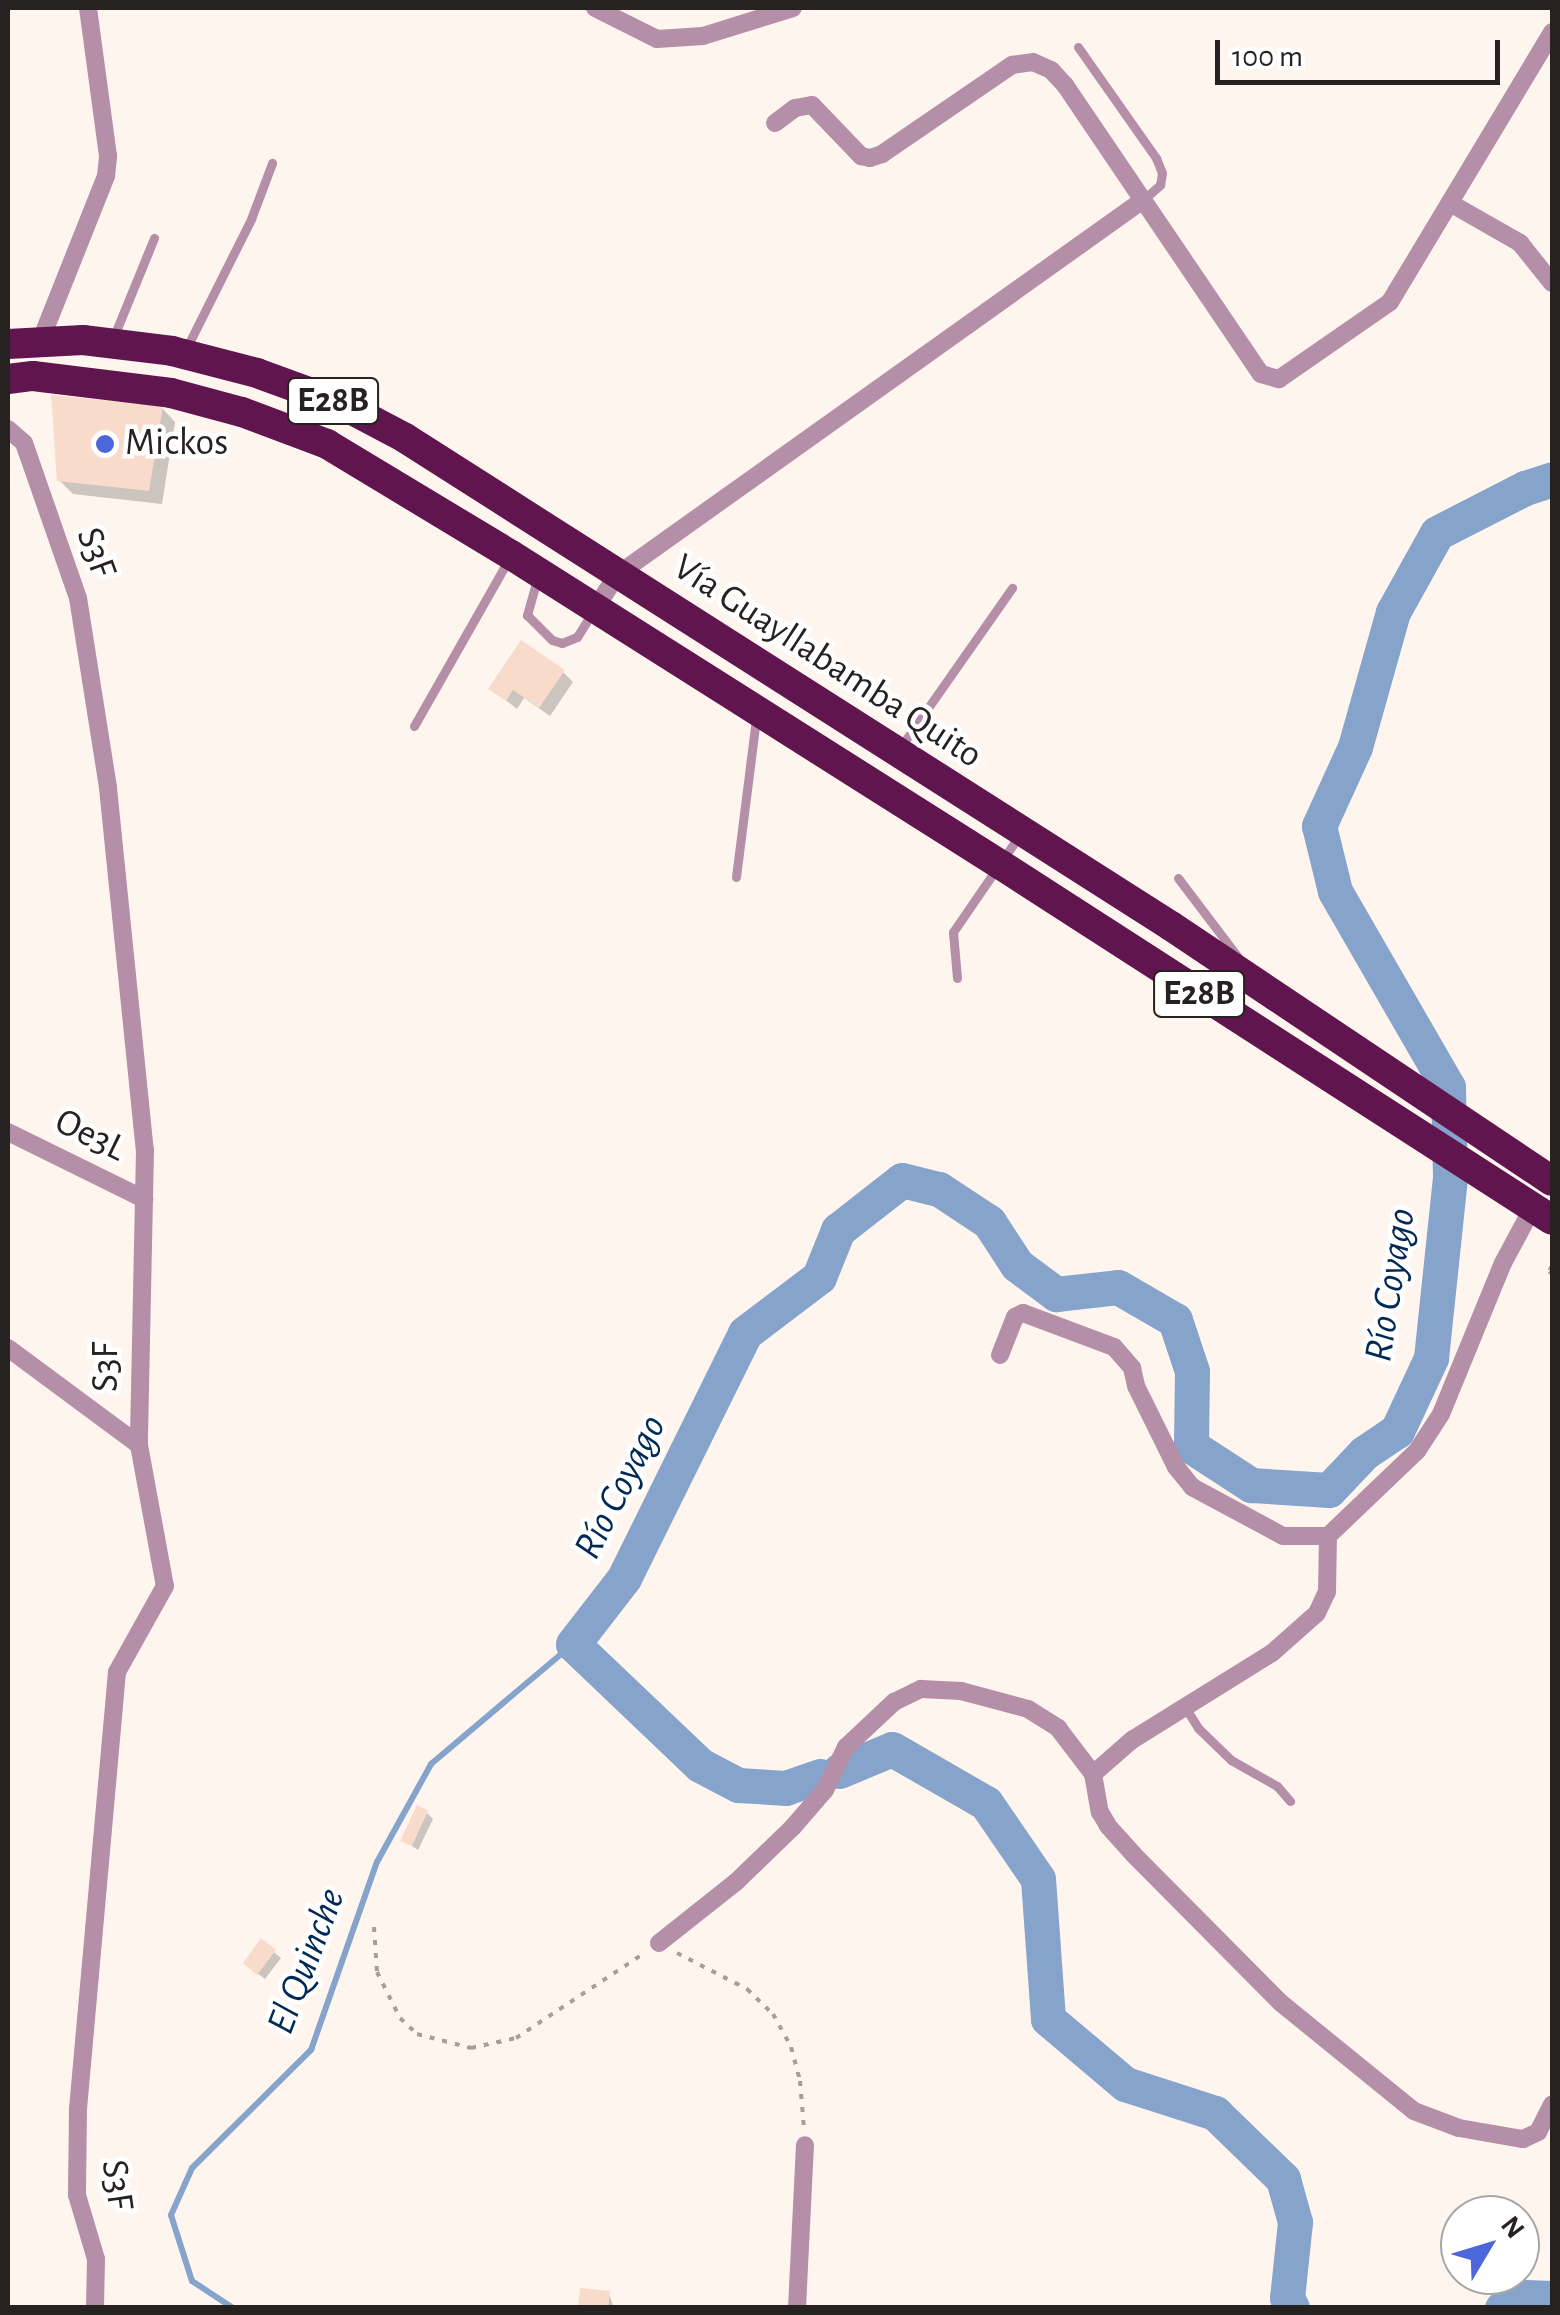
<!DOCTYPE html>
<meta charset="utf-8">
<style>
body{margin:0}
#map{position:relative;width:1560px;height:2315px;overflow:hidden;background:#fff5ef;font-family:"Alegreya Sans",sans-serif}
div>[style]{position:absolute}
.shadow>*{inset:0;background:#0003}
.stream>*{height:6px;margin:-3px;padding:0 3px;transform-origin:3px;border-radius:3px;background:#86a4cb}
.river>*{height:35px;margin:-17.5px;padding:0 17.5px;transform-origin:17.5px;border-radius:17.5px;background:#86a4cb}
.building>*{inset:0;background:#f9dbcb}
.path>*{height:4px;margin-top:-2px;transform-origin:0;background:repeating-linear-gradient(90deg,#a69e9a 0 5px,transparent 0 13px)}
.lane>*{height:9px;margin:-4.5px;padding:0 4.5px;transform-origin:4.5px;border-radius:4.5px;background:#b58fa8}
.street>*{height:18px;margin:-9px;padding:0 9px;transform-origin:9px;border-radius:9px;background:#b58fa8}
.highway>*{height:30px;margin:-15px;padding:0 15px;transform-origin:15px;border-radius:15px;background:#61154f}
.dots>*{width:28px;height:28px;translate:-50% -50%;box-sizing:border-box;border:5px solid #fff;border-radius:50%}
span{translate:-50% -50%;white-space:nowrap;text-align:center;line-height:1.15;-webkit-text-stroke:9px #fff;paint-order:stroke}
.shield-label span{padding:2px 8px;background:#fff;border:2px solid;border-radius:8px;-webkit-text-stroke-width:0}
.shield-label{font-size:35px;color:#262221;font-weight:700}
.poi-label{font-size:38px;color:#262221}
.left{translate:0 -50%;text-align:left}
.street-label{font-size:38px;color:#262221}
.water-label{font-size:40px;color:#002958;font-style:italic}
.frame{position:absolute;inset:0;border:10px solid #262221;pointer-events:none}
.north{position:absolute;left:1440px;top:2195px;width:100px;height:100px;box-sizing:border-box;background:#fff;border:2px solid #a8a7a6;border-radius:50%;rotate:52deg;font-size:28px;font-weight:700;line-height:40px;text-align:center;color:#262221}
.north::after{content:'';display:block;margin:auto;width:35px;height:45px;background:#4e66db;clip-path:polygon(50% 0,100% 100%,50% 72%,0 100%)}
.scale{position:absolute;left:1215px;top:40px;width:285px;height:45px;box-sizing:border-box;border:5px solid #262221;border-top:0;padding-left:12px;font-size:30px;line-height:35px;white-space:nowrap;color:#262221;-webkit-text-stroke:8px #fff;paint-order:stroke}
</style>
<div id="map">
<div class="shadow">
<div style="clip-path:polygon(162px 408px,175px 422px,162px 504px,73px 494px,59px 480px)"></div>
<div style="clip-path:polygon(563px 672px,573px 682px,550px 716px,524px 698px,517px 709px,492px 689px)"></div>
<div style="clip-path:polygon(427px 1813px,433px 1819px,418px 1850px,403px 1840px)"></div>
<div style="clip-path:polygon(262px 1942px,281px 1958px,265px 1979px,252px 1969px)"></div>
<div style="clip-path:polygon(609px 2294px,614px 2308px,580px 2308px)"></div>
</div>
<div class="stream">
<div style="left:233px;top:2308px;width:49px;rotate:-146.6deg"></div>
<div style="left:192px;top:2281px;width:69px;rotate:-107.7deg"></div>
<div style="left:171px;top:2215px;width:51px;rotate:-65.9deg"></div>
<div style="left:192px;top:2168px;width:168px;rotate:-44.8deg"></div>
<div style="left:311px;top:2050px;width:199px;rotate:-70.7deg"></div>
<div style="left:377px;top:1862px;width:112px;rotate:-61.1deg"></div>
<div style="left:431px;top:1764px;width:186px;rotate:-40.2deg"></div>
</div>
<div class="river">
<div style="left:839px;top:1771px;width:57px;rotate:-22.5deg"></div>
<div style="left:892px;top:1749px;width:108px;rotate:29.9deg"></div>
<div style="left:986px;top:1803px;width:92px;rotate:55.6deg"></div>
<div style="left:1038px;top:1879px;width:140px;rotate:85.9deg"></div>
<div style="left:1048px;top:2019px;width:101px;rotate:40.2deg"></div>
<div style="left:1125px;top:2084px;width:95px;rotate:17.9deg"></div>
<div style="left:1215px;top:2113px;width:95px;rotate:44.1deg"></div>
<div style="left:1283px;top:2179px;width:45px;rotate:74.4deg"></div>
<div style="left:1295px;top:2222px;width:76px;rotate:96deg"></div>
<div style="left:1287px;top:2298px;width:11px;rotate:63deg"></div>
<div style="left:820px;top:1776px;width:36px;rotate:161deg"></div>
<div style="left:786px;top:1788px;width:48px;rotate:-176.4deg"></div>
<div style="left:738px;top:1785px;width:43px;rotate:-152.2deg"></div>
<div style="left:700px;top:1765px;width:175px;rotate:-136.4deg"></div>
<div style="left:573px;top:1644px;width:83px;rotate:-52.3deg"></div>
<div style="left:624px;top:1578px;width:273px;rotate:-63.7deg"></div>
<div style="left:745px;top:1333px;width:93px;rotate:-37.1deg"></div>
<div style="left:819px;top:1277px;width:51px;rotate:-68deg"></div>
<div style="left:838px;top:1230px;width:81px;rotate:-38deg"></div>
<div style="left:902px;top:1180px;width:38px;rotate:14deg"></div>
<div style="left:939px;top:1189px;width:60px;rotate:33.4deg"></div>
<div style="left:989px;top:1222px;width:51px;rotate:56.9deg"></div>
<div style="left:1017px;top:1265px;width:49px;rotate:36.6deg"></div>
<div style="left:1056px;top:1294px;width:62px;rotate:-6.4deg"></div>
<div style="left:1118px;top:1287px;width:66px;rotate:30.1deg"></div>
<div style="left:1175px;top:1320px;width:54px;rotate:71.6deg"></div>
<div style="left:1192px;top:1371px;width:75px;rotate:90.8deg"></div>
<div style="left:1191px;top:1446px;width:72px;rotate:33deg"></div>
<div style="left:1251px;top:1485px;width:78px;rotate:3.7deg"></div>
<div style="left:1329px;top:1490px;width:51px;rotate:-46.6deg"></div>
<div style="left:1364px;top:1453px;width:40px;rotate:-34deg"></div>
<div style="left:1397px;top:1431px;width:81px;rotate:-65deg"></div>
<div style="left:1431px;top:1358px;width:183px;rotate:-84deg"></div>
<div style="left:1450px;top:1176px;width:89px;rotate:-91.3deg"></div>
<div style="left:1448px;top:1087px;width:226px;rotate:-120deg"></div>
<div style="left:1335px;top:891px;width:67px;rotate:-103.8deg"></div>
<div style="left:1319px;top:826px;width:87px;rotate:-65.5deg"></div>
<div style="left:1355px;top:747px;width:140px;rotate:-74.3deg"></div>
<div style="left:1393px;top:612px;width:90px;rotate:-60.9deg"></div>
<div style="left:1437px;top:533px;width:99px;rotate:-27.1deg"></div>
<div style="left:1525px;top:488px;width:28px;rotate:-18deg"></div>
<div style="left:1502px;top:2308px;width:26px;rotate:-25deg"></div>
<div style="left:1526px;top:2297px;width:26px;rotate:2deg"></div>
</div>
<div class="building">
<div style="clip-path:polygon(51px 395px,163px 406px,149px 491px,57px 481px)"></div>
<div style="clip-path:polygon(521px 640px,565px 670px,539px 708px,513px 690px,506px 701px,488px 689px)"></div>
<div style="clip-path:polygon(417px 1805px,428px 1811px,412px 1846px,400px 1841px)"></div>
<div style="clip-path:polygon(261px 1938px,276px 1950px,257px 1975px,243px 1963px)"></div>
<div style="clip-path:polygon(580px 2288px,610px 2291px,608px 2308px,578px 2308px)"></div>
</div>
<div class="path">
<div style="left:1552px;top:1266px;width:6px;rotate:121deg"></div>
<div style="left:1549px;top:1271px;width:4px;rotate:45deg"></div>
<div style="left:374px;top:1927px;width:45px;rotate:86.2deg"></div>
<div style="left:377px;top:1972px;width:51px;rotate:63.4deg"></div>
<div style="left:400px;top:2018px;width:23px;rotate:43deg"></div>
<div style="left:417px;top:2034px;width:56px;rotate:14.5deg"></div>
<div style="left:471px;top:2048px;width:46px;rotate:-12.5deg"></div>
<div style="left:516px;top:2038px;width:152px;rotate:-33.5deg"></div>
<div style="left:677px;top:1953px;width:79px;rotate:27.2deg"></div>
<div style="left:747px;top:1989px;width:36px;rotate:44deg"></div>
<div style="left:773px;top:2014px;width:38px;rotate:61deg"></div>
<div style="left:791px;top:2047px;width:35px;rotate:75deg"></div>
<div style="left:800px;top:2081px;width:48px;rotate:85.2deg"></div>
</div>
<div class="lane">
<div style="left:1078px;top:47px;width:136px;rotate:54.9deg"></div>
<div style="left:1156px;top:158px;width:16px;rotate:68deg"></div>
<div style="left:1162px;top:173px;width:12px;rotate:99deg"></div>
<div style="left:1160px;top:185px;width:23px;rotate:139deg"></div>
<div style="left:114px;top:336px;width:106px;rotate:-67.8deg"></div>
<div style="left:185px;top:351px;width:148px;rotate:-63.4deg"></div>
<div style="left:251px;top:219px;width:60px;rotate:-69.4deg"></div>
<div style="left:538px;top:576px;width:41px;rotate:105.8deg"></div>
<div style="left:527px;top:615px;width:35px;rotate:45deg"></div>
<div style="left:552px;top:640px;width:10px;rotate:17deg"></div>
<div style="left:562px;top:643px;width:16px;rotate:-22deg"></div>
<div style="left:577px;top:637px;width:31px;rotate:-58deg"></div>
<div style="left:414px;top:726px;width:189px;rotate:-60.4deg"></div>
<div style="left:902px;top:745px;width:192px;rotate:-55deg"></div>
<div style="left:736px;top:877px;width:159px;rotate:-82.8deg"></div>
<div style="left:1178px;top:878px;width:99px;rotate:52.8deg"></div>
<div style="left:957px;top:978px;width:46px;rotate:-95deg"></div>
<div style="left:953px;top:932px;width:116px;rotate:-55.5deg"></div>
<div style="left:1185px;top:1707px;width:25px;rotate:58deg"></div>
<div style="left:1198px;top:1728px;width:46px;rotate:44.1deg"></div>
<div style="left:1231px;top:1760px;width:53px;rotate:29.5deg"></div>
<div style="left:1277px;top:1786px;width:20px;rotate:49deg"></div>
</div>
<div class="street">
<div style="left:595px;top:8px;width:69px;rotate:26.6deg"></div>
<div style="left:657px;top:39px;width:46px;rotate:-3.7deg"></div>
<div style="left:703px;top:36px;width:94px;rotate:-17.3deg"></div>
<div style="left:775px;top:123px;width:25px;rotate:-37deg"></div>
<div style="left:795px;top:108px;width:17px;rotate:-10deg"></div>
<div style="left:812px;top:105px;width:71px;rotate:46.1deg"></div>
<div style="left:861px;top:156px;width:9px;rotate:13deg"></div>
<div style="left:870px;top:158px;width:13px;rotate:-18deg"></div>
<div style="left:882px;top:154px;width:158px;rotate:-34.4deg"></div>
<div style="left:1012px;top:65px;width:21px;rotate:-8deg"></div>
<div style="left:1033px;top:62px;width:20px;rotate:24deg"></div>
<div style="left:1051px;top:70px;width:21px;rotate:47deg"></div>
<div style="left:1065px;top:85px;width:139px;rotate:55.9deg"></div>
<div style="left:1450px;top:203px;width:81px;rotate:29.7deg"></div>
<div style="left:1520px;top:243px;width:51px;rotate:51.3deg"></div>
<div style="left:40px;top:342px;width:179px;rotate:-68.3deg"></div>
<div style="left:106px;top:176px;width:20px;rotate:-84deg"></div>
<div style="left:108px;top:156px;width:149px;rotate:-97.7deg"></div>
<div style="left:8px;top:429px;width:21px;rotate:41deg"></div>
<div style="left:24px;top:443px;width:164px;rotate:70.8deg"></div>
<div style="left:78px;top:598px;width:192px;rotate:81deg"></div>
<div style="left:108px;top:788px;width:364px;rotate:84.2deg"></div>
<div style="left:145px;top:1150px;width:295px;rotate:91.2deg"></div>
<div style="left:139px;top:1445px;width:143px;rotate:79.6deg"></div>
<div style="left:165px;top:1586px;width:98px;rotate:119.2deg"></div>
<div style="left:117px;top:1672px;width:440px;rotate:95.1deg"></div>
<div style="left:78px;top:2110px;width:85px;rotate:90.7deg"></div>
<div style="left:77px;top:2195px;width:67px;rotate:73.5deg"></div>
<div style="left:96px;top:2259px;width:49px;rotate:91.2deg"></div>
<div style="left:595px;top:609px;width:40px;rotate:-57.1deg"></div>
<div style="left:617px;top:575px;width:646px;rotate:-35.49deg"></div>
<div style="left:1143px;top:200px;width:210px;rotate:55.9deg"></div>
<div style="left:1261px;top:374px;width:19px;rotate:16deg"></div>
<div style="left:1279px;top:379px;width:135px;rotate:-34.7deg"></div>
<div style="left:1390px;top:302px;width:315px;rotate:-59deg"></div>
<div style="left:8px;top:1132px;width:152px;rotate:26.2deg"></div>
<div style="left:8px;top:1348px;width:163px;rotate:36.5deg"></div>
<div style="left:1000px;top:1355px;width:41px;rotate:-68.5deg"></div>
<div style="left:1015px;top:1317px;width:9px;rotate:-27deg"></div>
<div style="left:1023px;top:1313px;width:97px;rotate:20.5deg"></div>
<div style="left:1114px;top:1347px;width:28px;rotate:49deg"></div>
<div style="left:1132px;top:1368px;width:18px;rotate:77deg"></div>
<div style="left:1136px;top:1386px;width:90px;rotate:63.7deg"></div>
<div style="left:1176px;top:1467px;width:26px;rotate:51deg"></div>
<div style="left:1192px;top:1487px;width:103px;rotate:28.3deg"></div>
<div style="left:1283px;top:1536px;width:45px"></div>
<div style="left:1093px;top:1774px;width:52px;rotate:-41.1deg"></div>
<div style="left:1132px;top:1740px;width:165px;rotate:-31.9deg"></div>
<div style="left:1272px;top:1653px;width:60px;rotate:-41.6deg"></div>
<div style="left:1317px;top:1613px;width:23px;rotate:-65deg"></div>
<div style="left:1327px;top:1592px;width:56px;rotate:-89deg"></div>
<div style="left:1328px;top:1536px;width:123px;rotate:-43.7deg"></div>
<div style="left:1417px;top:1451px;width:44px;rotate:-57deg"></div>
<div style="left:1441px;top:1414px;width:163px;rotate:-67.7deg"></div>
<div style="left:1503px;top:1263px;width:64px;rotate:-61.8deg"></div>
<div style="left:659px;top:1943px;width:98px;rotate:-38.4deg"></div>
<div style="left:736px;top:1882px;width:79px;rotate:-44deg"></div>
<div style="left:793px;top:1827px;width:49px;rotate:-49.1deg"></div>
<div style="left:825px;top:1790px;width:48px;rotate:-64deg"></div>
<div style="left:846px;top:1747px;width:66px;rotate:-43.2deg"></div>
<div style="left:894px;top:1702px;width:30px;rotate:-26deg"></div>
<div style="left:921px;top:1689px;width:40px;rotate:2.9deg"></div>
<div style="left:961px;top:1691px;width:69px;rotate:15deg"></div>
<div style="left:1028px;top:1709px;width:36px;rotate:32deg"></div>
<div style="left:1058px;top:1728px;width:58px;rotate:52.7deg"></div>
<div style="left:1093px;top:1774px;width:39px;rotate:80deg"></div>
<div style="left:1100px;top:1812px;width:16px;rotate:60deg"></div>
<div style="left:1108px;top:1826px;width:38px;rotate:48deg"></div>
<div style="left:1133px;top:1854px;width:210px;rotate:45.2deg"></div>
<div style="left:1281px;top:2003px;width:171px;rotate:39.1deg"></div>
<div style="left:1414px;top:2111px;width:48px;rotate:20.7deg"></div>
<div style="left:1459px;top:2128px;width:65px;rotate:9.8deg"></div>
<div style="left:1523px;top:2139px;width:17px;rotate:-25deg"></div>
<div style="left:1538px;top:2132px;width:31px;rotate:-63deg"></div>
<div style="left:797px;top:2308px;width:163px;rotate:-87.2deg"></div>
</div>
<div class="highway">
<div style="left:8px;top:344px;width:75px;rotate:-3.1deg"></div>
<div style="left:83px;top:340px;width:90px;rotate:7deg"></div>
<div style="left:172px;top:351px;width:88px;rotate:14.5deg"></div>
<div style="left:257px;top:373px;width:87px;rotate:20.1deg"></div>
<div style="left:339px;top:403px;width:75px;rotate:27.9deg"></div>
<div style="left:405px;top:438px;width:908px;rotate:32.5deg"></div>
<div style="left:1171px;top:926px;width:458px;rotate:33.8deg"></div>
<div style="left:8px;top:379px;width:25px;rotate:-7deg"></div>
<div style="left:33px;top:376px;width:139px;rotate:7deg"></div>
<div style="left:171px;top:393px;width:73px;rotate:15deg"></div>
<div style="left:242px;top:412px;width:91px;rotate:20.6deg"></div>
<div style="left:327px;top:444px;width:215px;rotate:31.1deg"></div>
<div style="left:511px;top:555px;width:580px;rotate:32.32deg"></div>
<div style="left:1001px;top:865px;width:655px;rotate:32.79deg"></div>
</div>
<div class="dots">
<div style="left:105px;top:444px;background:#4e66db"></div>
</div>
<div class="shield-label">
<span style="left:333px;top:401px">E28B</span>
<span style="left:1199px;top:994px">E28B</span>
</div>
<div class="poi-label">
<span class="left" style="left:125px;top:444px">Mickos</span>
</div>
<div class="street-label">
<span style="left:95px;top:553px;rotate:70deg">S3F</span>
<span style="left:827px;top:662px;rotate:33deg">Vía Guayllabamba Quito</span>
<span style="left:90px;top:1136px;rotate:26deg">Oe3L</span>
<span style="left:107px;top:1367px;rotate:-90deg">S3F</span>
<span style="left:116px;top:2185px;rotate:82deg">S3F</span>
</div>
<div class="water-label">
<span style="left:1390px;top:1285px;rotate:-81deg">Río Coyago</span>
<span style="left:620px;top:1487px;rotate:-63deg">Río Coyago</span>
<span style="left:306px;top:1961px;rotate:-69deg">El Quinche</span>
</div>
<div class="frame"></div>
<div class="north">N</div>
<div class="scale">100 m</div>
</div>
